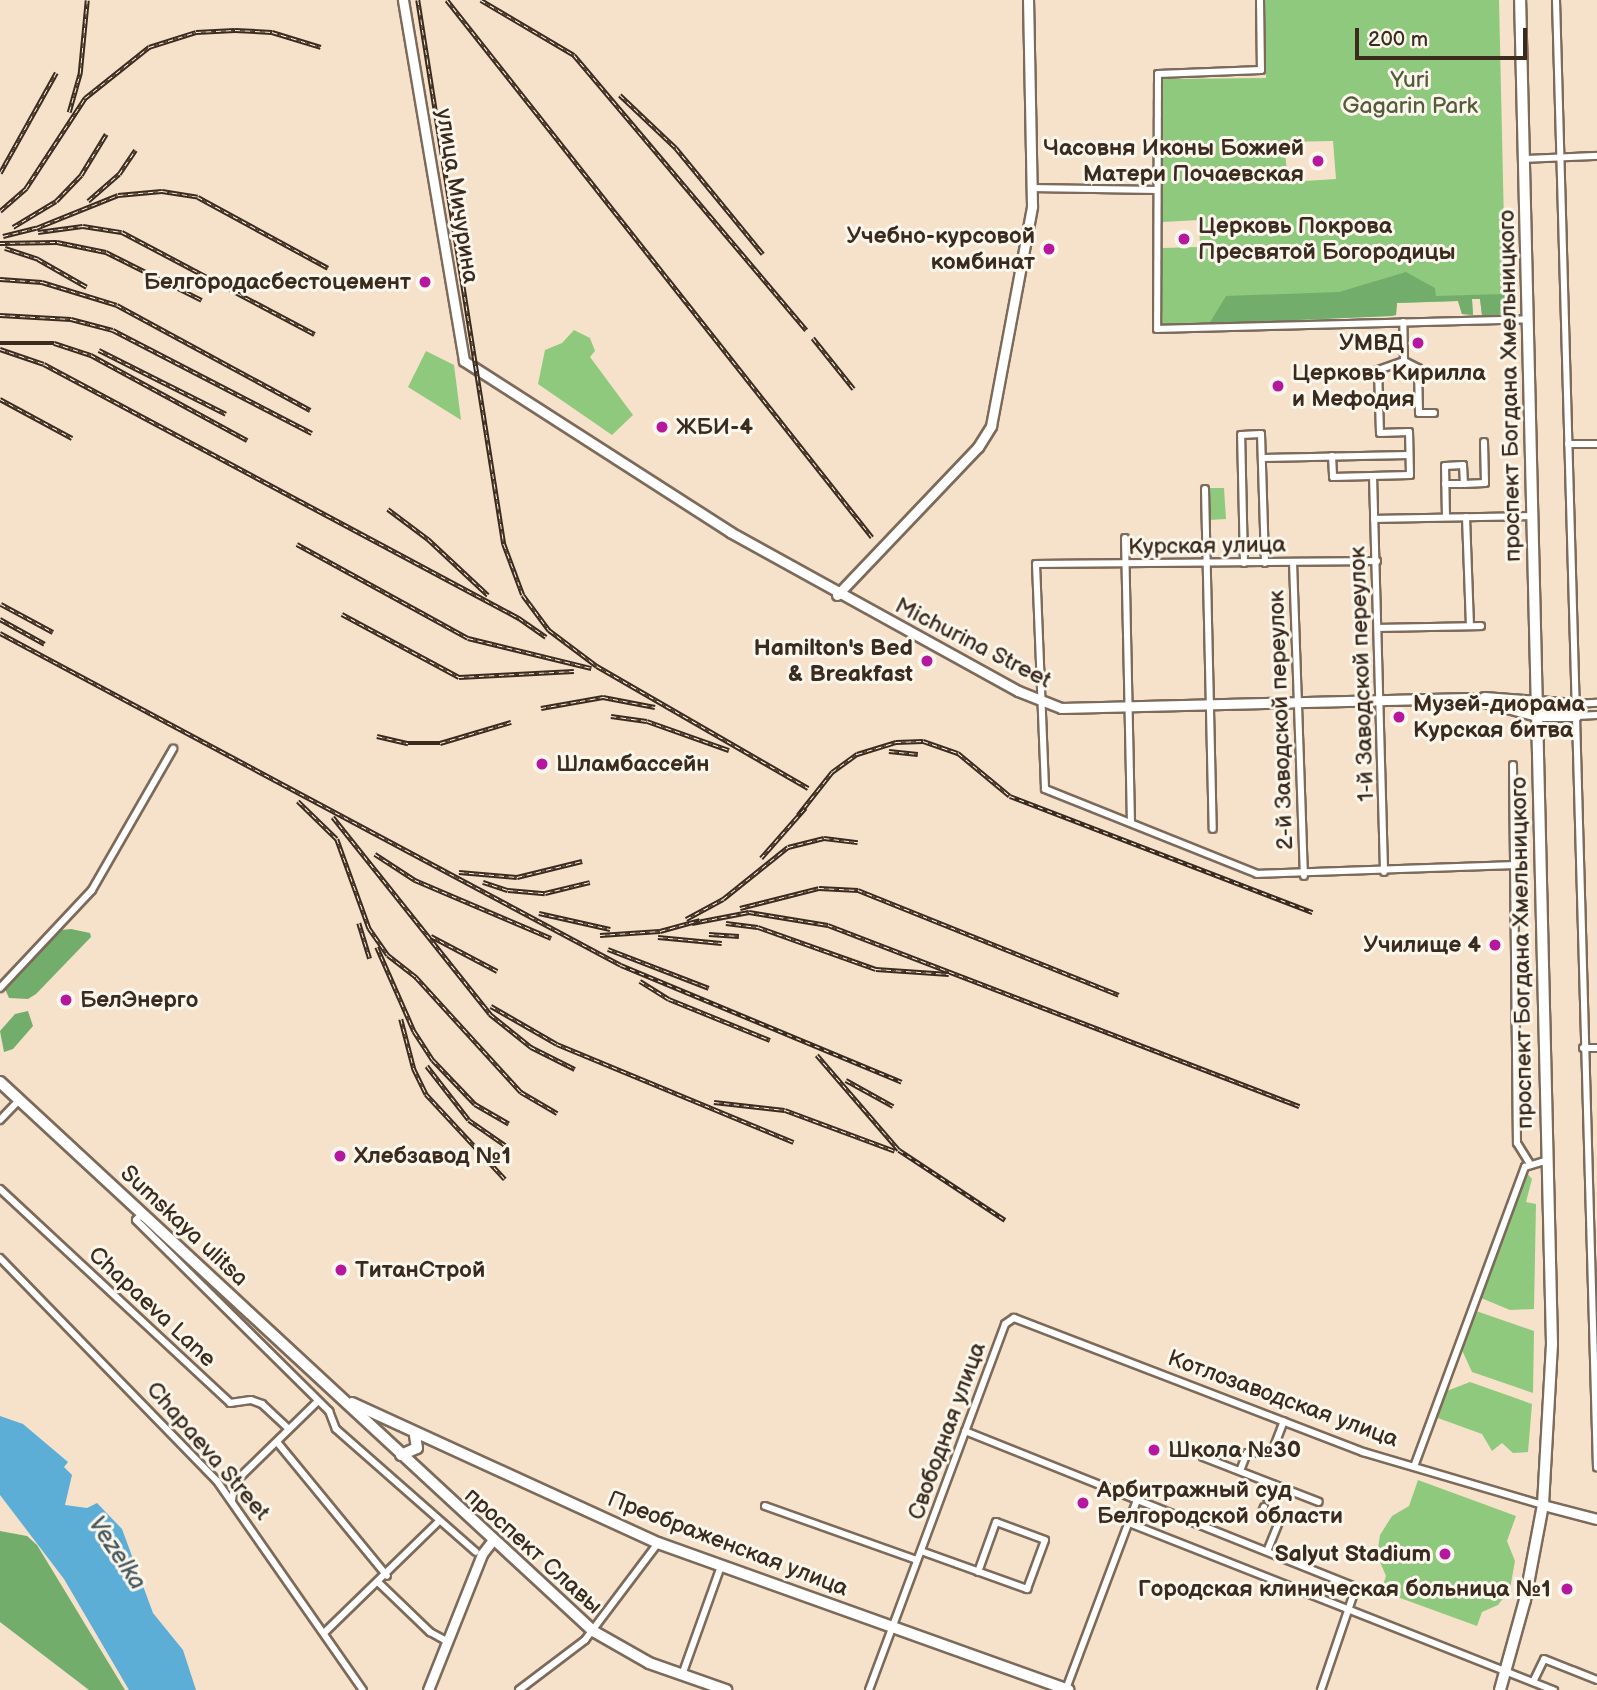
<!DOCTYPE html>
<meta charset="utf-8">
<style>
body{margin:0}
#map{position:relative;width:1597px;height:1690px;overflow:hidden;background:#f6e2ca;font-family:"Balsamiq Sans",sans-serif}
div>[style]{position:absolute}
.green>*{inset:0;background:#8fc97d}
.forest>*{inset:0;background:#73ad6c}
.water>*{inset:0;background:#5caed7}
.roads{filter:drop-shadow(2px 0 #7c6a5a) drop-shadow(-2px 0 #7c6a5a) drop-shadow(0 2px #7c6a5a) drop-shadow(0 -2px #7c6a5a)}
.street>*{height:6px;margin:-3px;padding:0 3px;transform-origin:3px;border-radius:3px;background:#fff}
.secondary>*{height:9px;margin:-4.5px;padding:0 4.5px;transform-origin:4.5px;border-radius:4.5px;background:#fff}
.primary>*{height:10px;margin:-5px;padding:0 5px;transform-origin:5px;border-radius:5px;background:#fff}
.rail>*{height:4.5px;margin-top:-2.25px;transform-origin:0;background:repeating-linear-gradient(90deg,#fbf7ec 0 5px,#3b2a1e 0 10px);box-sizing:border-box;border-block:2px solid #3b2a1e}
.dots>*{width:19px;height:19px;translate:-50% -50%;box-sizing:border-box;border:4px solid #fbf7ec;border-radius:50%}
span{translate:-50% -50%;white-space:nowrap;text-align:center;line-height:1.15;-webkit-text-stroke:6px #fbf7ec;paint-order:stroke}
.park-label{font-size:23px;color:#545a3a}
.poi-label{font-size:23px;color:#3b2a1e;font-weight:700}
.right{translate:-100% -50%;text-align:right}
.left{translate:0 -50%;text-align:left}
.street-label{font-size:23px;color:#3b2a1e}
.water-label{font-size:24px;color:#47585f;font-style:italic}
.scale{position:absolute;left:1355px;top:28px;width:172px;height:32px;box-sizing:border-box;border:4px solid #3b2a1e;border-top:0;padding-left:9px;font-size:21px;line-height:24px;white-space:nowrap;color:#3b2a1e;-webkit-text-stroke:5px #fbf7ec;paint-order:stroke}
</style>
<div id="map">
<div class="green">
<div style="clip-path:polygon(evenodd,1265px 0,1499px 0,1506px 315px,1482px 315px,1480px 299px,1472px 299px,1473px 315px,1462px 314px,1458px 301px,1397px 303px,1396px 315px,1391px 316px,1162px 325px,1162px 248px,1200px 247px,1199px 220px,1162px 222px,1163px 79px,1266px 78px,1265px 0,1333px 141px,1336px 179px,1288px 182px,1284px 142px,1333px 141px)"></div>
<div style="clip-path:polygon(574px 330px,590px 338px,595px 351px,590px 357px,633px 415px,612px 435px,538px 384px,545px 350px,562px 343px)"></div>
<div style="clip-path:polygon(426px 351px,454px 365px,461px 420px,408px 387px)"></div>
<div style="clip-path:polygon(1208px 488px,1224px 488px,1226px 519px,1209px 520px)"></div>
<div style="clip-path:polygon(1526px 1172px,1532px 1179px,1526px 1202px,1536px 1204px,1534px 1309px,1510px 1310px,1481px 1298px)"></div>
<div style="clip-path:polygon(1476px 1311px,1534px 1331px,1533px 1393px,1472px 1372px,1461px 1348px)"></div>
<div style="clip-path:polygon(1470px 1382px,1532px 1404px,1528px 1452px,1513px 1453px,1502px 1443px,1492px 1451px,1482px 1434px,1435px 1417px,1444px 1392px)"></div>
<div style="clip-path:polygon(1418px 1480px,1516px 1516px,1507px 1541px,1515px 1561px,1510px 1589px,1498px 1605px,1482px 1612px,1477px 1626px,1381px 1591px,1386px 1576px,1377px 1555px,1380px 1535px,1392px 1516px,1409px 1506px)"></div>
</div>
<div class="forest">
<div style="clip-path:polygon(1406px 272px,1435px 288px,1436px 296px,1505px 294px,1506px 315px,1482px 315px,1480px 299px,1472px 299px,1473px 315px,1462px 314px,1458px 301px,1397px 303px,1396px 315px,1391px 316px,1209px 324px,1226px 296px,1339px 292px)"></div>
<div style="clip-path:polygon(71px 929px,90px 933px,91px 937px,36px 994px,28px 999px,9px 998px,5px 989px,8px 984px,61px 930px)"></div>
<div style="clip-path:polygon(28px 1011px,33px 1026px,13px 1049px,4px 1052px,0 1031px,15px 1014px)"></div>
<div style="clip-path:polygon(0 1531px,27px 1536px,37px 1545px,125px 1690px,89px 1690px,0 1622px)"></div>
</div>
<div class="water">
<div style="clip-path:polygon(0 1416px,23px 1424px,68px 1462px,64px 1467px,72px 1475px,65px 1505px,87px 1508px,97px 1503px,122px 1529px,153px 1613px,183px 1650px,196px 1690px,129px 1690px,64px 1579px,0 1495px)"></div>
</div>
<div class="roads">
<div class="street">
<div style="left:1260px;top:0;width:70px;rotate:89.2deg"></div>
<div style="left:1261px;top:70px;width:103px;rotate:177.8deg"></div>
<div style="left:1158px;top:74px;width:255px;rotate:90.2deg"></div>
<div style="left:1157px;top:329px;width:370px;rotate:-1.5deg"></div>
<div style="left:1556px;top:0;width:1468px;rotate:88.4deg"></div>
<div style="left:1524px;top:159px;width:73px;rotate:-2.4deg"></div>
<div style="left:1033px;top:188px;width:122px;rotate:0.9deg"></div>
<div style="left:1404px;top:361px;width:16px;rotate:27deg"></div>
<div style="left:1418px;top:368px;width:45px;rotate:88.7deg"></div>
<div style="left:1419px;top:413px;width:15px"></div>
<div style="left:1568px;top:444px;width:29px"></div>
<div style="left:1332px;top:456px;width:21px;rotate:87deg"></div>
<div style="left:1333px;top:477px;width:77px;rotate:-1.5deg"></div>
<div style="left:1410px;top:475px;width:43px;rotate:-91.3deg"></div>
<div style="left:1409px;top:432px;width:29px;rotate:178deg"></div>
<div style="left:1380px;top:433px;width:63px;rotate:-91.8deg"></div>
<div style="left:1378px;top:370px;width:28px;rotate:-19deg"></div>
<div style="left:1404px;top:361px;width:39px;rotate:-91deg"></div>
<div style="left:1263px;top:458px;width:146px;rotate:-1.2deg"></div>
<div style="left:1373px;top:476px;width:396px;rotate:88.4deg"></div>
<div style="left:1445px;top:484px;width:19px"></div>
<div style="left:1205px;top:489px;width:340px;rotate:88.7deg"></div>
<div style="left:1446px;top:517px;width:51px;rotate:-91.1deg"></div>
<div style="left:1445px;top:466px;width:18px;rotate:-3deg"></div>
<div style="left:1463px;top:465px;width:19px;rotate:87deg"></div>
<div style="left:1464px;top:484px;width:21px;rotate:-3deg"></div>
<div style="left:1485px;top:483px;width:41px;rotate:-91.4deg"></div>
<div style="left:1466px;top:517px;width:109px;rotate:87.9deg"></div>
<div style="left:1374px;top:519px;width:158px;rotate:-1.1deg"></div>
<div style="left:1125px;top:538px;width:285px;rotate:88.8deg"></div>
<div style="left:1377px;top:561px;width:341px;rotate:179.5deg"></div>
<div style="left:1036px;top:564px;width:225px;rotate:87.7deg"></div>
<div style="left:1045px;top:789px;width:228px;rotate:21.8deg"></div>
<div style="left:1257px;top:874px;width:256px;rotate:-2deg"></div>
<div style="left:1293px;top:562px;width:314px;rotate:88deg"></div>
<div style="left:1244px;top:563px;width:128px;rotate:-91.3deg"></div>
<div style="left:1241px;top:435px;width:20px;rotate:-3deg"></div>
<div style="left:1261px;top:434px;width:129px;rotate:88.2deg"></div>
<div style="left:1379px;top:628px;width:102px;rotate:-1.1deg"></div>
<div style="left:1575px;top:704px;width:22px;rotate:-3deg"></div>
<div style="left:1576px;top:716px;width:21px;rotate:-3deg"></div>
<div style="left:1513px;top:765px;width:378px;rotate:89.4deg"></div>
<div style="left:1517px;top:1143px;width:26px;rotate:58deg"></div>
<div style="left:0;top:988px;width:134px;rotate:-46.8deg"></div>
<div style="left:92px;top:890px;width:163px;rotate:-60.1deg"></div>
<div style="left:1583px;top:1048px;width:14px"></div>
<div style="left:0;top:1120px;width:28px;rotate:-46deg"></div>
<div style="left:0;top:1189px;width:314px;rotate:42.9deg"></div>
<div style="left:230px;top:1403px;width:21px;rotate:-8deg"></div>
<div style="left:251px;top:1400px;width:12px;rotate:20deg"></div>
<div style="left:262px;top:1404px;width:35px;rotate:43deg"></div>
<div style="left:142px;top:1214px;width:8px;rotate:135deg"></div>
<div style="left:136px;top:1220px;width:272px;rotate:44.7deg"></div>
<div style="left:329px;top:1411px;width:19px;rotate:69deg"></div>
<div style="left:336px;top:1429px;width:186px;rotate:41.3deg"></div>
<div style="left:0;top:1258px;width:311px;rotate:45.8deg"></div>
<div style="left:217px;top:1481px;width:255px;rotate:55.1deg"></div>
<div style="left:965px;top:1431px;width:421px;rotate:21.8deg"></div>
<div style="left:1356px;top:1587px;width:109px;rotate:108.8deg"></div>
<div style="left:277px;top:1442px;width:173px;rotate:50.6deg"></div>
<div style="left:1203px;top:1457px;width:124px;rotate:21.2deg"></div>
<div style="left:1415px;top:1464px;width:317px;rotate:-69.7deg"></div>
<div style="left:1525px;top:1167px;width:21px;rotate:-17deg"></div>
<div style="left:1240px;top:1471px;width:19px;rotate:-69deg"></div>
<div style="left:1247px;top:1453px;width:25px;rotate:-2deg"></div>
<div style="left:1272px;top:1452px;width:33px;rotate:-69deg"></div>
<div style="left:1267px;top:1498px;width:15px;rotate:-67deg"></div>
<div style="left:232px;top:1500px;width:18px;rotate:-81deg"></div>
<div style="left:235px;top:1482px;width:116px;rotate:-44.3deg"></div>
<div style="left:765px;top:1506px;width:161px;rotate:19.6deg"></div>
<div style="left:1264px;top:1507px;width:9px;rotate:111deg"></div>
<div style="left:1261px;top:1515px;width:19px;rotate:21deg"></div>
<div style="left:1279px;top:1522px;width:31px;rotate:112deg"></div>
<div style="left:1129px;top:1523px;width:457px;rotate:21.5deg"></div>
<div style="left:921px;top:1551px;width:113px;rotate:19.7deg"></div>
<div style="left:1027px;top:1589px;width:52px;rotate:-69.8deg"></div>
<div style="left:1045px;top:1540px;width:52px;rotate:-159.8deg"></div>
<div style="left:996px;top:1522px;width:53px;rotate:109.8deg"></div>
<div style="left:379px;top:1583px;width:71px;rotate:43.9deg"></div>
<div style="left:430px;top:1632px;width:18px;rotate:29deg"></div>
<div style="left:324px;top:1633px;width:159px;rotate:-44.2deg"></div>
<div style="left:682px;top:1675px;width:116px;rotate:-70.3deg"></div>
<div style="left:1533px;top:1682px;width:25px;rotate:-64deg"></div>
<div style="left:1544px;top:1659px;width:57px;rotate:21.6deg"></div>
<div style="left:1066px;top:1689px;width:205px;rotate:-69.4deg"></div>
<div style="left:519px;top:1690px;width:83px;rotate:-37.1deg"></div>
<div style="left:585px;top:1640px;width:121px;rotate:-53deg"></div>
<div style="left:869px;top:1690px;width:390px;rotate:-69.6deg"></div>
<div style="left:1005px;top:1324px;width:11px;rotate:-34deg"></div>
<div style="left:1014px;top:1318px;width:374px;rotate:21deg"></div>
<div style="left:1363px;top:1452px;width:188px;rotate:16.4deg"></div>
</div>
<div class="secondary">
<div style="left:403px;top:0;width:366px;rotate:80.4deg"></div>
<div style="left:464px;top:361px;width:316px;rotate:32.7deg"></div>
<div style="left:730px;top:532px;width:329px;rotate:28.9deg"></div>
<div style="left:1018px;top:691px;width:46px;rotate:21.6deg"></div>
<div style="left:1061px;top:708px;width:408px;rotate:-1.4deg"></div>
<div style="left:1469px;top:698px;width:70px;rotate:14.8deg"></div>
<div style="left:1537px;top:716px;width:39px"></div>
<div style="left:837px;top:595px;width:204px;rotate:-46.4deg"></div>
<div style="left:978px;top:447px;width:25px;rotate:-58deg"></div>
<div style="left:991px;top:426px;width:224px;rotate:-79.4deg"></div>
<div style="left:1032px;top:206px;width:206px;rotate:-91.1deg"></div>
<div style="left:1484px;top:697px;width:91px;rotate:4.4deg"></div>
<div style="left:1543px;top:1505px;width:56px;rotate:14.5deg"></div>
<div style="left:428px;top:1690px;width:146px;rotate:-68.3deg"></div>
<div style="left:482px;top:1554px;width:18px;rotate:-52deg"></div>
</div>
<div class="primary">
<div style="left:0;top:1082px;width:808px;rotate:42.79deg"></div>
<div style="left:593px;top:1631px;width:64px;rotate:29.7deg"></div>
<div style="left:649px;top:1663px;width:82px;rotate:19.3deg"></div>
<div style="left:352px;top:1403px;width:337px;rotate:24.6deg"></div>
<div style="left:658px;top:1543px;width:436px;rotate:19.7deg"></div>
<div style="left:401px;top:1455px;width:17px;rotate:-24deg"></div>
<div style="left:417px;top:1448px;width:13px;rotate:-99deg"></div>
<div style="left:1500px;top:1690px;width:93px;rotate:-74.5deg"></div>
<div style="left:1525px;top:1600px;width:97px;rotate:-79.3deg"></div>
<div style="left:1543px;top:1505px;width:161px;rotate:-86.8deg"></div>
<div style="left:1552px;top:1344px;width:1344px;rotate:-91.36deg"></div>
</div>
</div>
<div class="rail">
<div style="left:418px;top:0;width:551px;rotate:81.02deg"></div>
<div style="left:504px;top:544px;width:54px;rotate:69.6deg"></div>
<div style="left:523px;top:595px;width:44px;rotate:53.4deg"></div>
<div style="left:549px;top:630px;width:60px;rotate:36.9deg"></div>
<div style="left:597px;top:666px;width:244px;rotate:30deg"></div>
<div style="left:447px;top:0;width:685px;rotate:51.64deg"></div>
<div style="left:481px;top:0;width:108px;rotate:30.6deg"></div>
<div style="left:574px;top:55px;width:360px;rotate:49.8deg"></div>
<div style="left:620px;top:95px;width:77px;rotate:43.4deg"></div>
<div style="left:676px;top:148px;width:137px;rotate:50.6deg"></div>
<div style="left:69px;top:112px;width:41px;rotate:-74.2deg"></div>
<div style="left:80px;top:73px;width:73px;rotate:-84.5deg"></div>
<div style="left:0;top:173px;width:115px;rotate:-60.8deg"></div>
<div style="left:88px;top:201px;width:41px;rotate:-41.1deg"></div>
<div style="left:119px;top:174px;width:29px;rotate:-56deg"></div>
<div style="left:0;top:211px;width:35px;rotate:-41deg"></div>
<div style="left:26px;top:188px;width:108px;rotate:-56.8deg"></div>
<div style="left:85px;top:98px;width:82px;rotate:-38.6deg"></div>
<div style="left:149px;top:47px;width:49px;rotate:-17.7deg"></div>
<div style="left:196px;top:32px;width:39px;rotate:-3deg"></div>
<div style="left:235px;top:30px;width:37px;rotate:3deg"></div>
<div style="left:272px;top:32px;width:51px;rotate:17deg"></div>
<div style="left:13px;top:227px;width:50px;rotate:-31.2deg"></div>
<div style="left:56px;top:201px;width:36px;rotate:-46deg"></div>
<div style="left:81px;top:175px;width:48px;rotate:-58.6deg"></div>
<div style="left:38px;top:232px;width:45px;rotate:-7.6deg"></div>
<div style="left:83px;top:226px;width:39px;rotate:9deg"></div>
<div style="left:122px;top:232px;width:218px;rotate:27.9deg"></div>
<div style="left:3px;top:236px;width:34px;rotate:-14deg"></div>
<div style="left:36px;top:228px;width:88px;rotate:-21.9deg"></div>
<div style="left:118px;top:195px;width:44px;rotate:-5.2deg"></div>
<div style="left:162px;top:191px;width:36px;rotate:9deg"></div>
<div style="left:198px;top:197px;width:148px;rotate:28.6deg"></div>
<div style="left:0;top:243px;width:57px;rotate:-1deg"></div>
<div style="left:57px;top:242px;width:50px;rotate:11.5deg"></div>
<div style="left:106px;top:252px;width:107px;rotate:26.6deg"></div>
<div style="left:5px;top:248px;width:35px;rotate:18deg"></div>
<div style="left:38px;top:259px;width:56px;rotate:29.7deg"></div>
<div style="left:0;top:279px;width:42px;rotate:4.1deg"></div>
<div style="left:42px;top:282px;width:78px;rotate:17deg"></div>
<div style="left:117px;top:305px;width:220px;rotate:28.5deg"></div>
<div style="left:0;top:315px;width:71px;rotate:3.2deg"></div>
<div style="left:71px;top:319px;width:43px;rotate:14.7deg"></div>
<div style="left:113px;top:330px;width:224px;rotate:27.4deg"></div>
<div style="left:813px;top:338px;width:65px;rotate:51.2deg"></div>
<div style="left:0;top:343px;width:54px"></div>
<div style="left:54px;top:343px;width:39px;rotate:18deg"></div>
<div style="left:91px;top:355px;width:178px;rotate:28.6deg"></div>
<div style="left:0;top:349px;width:46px;rotate:18.8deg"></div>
<div style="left:44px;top:364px;width:539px;rotate:28.14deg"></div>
<div style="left:519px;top:618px;width:33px;rotate:35deg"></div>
<div style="left:99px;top:350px;width:142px;rotate:26.7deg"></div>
<div style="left:0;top:399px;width:82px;rotate:28.4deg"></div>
<div style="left:388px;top:509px;width:50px;rotate:36.9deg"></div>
<div style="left:428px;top:539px;width:82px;rotate:43deg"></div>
<div style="left:297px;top:544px;width:195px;rotate:28.8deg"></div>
<div style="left:468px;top:638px;width:127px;rotate:13.7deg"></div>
<div style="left:1px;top:604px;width:59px;rotate:28.3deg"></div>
<div style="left:342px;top:614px;width:133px;rotate:28.3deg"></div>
<div style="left:459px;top:677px;width:115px;rotate:-3deg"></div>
<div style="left:0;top:619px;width:51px;rotate:29.1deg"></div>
<div style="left:0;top:633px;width:704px;rotate:28.13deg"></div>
<div style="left:621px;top:965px;width:304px;rotate:22.6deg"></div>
<div style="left:541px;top:708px;width:63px;rotate:-10.1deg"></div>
<div style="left:603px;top:697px;width:53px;rotate:10.9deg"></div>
<div style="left:611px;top:716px;width:36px;rotate:8deg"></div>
<div style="left:647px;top:721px;width:87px;rotate:19.5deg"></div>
<div style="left:377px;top:736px;width:32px;rotate:13deg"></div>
<div style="left:408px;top:743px;width:32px"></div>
<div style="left:440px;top:743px;width:74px;rotate:-16.5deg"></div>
<div style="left:889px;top:751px;width:29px;rotate:6deg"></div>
<div style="left:298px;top:801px;width:54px;rotate:44.3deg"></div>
<div style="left:337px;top:839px;width:95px;rotate:70.2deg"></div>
<div style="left:369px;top:928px;width:33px;rotate:55deg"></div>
<div style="left:388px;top:955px;width:36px;rotate:38deg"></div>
<div style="left:416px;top:977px;width:156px;rotate:47.6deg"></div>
<div style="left:521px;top:1092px;width:42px;rotate:30.3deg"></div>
<div style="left:798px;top:815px;width:55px;rotate:-51.7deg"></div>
<div style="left:832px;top:772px;width:31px;rotate:-36deg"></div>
<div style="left:857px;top:754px;width:41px;rotate:-17.1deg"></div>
<div style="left:896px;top:742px;width:27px;rotate:-2deg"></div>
<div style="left:923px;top:741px;width:37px;rotate:19deg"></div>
<div style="left:958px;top:753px;width:67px;rotate:39.6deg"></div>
<div style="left:1010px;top:796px;width:324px;rotate:21deg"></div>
<div style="left:333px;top:817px;width:252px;rotate:51.4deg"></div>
<div style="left:490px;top:1014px;width:53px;rotate:38.8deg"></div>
<div style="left:531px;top:1047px;width:49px;rotate:26.6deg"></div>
<div style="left:375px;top:854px;width:48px;rotate:33deg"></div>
<div style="left:415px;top:880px;width:148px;rotate:23.1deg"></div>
<div style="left:761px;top:858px;width:67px;rotate:-48.7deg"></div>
<div style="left:459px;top:872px;width:58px;rotate:4.9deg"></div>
<div style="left:517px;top:877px;width:67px;rotate:-13.8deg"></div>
<div style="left:483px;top:882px;width:26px;rotate:18deg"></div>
<div style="left:508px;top:890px;width:37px;rotate:5deg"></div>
<div style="left:545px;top:893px;width:46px;rotate:-13.7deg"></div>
<div style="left:740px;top:908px;width:81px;rotate:-14.2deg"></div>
<div style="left:819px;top:888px;width:39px;rotate:3deg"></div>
<div style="left:858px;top:890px;width:281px;rotate:21.9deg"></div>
<div style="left:539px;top:913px;width:73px;rotate:12.7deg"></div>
<div style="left:686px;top:919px;width:42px;rotate:-28.4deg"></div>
<div style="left:723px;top:899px;width:83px;rotate:-38.7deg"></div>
<div style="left:788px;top:847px;width:37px;rotate:-14deg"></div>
<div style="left:824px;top:838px;width:34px;rotate:7deg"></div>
<div style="left:359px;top:923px;width:37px;rotate:73deg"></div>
<div style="left:692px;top:923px;width:58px;rotate:-10.9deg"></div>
<div style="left:749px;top:912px;width:80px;rotate:9.3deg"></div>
<div style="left:828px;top:925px;width:505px;rotate:21.02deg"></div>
<div style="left:726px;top:923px;width:32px;rotate:7deg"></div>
<div style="left:758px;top:927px;width:125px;rotate:19.6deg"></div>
<div style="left:876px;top:969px;width:73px;rotate:3.9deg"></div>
<div style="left:709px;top:934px;width:30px;rotate:4deg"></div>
<div style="left:600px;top:935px;width:60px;rotate:-3.8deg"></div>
<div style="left:660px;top:931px;width:41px;rotate:-15.4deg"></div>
<div style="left:431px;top:936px;width:75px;rotate:27.9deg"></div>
<div style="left:658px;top:937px;width:64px;rotate:5.4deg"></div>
<div style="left:377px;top:947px;width:92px;rotate:66.2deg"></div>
<div style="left:414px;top:1031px;width:35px;rotate:57deg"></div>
<div style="left:433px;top:1060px;width:61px;rotate:46.3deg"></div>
<div style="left:475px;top:1104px;width:39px;rotate:30deg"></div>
<div style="left:608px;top:949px;width:108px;rotate:21.1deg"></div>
<div style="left:640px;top:981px;width:34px;rotate:32deg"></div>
<div style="left:669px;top:999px;width:109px;rotate:22.1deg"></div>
<div style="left:491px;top:1006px;width:76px;rotate:29.9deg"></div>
<div style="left:557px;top:1044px;width:256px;rotate:22.5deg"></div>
<div style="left:401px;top:1019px;width:52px;rotate:75.4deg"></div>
<div style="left:414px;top:1069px;width:28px;rotate:64deg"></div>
<div style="left:426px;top:1094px;width:116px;rotate:47.1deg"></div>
<div style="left:817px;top:1055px;width:125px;rotate:49.2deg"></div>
<div style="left:899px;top:1150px;width:127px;rotate:33.4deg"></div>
<div style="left:427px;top:1066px;width:68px;rotate:52.1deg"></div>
<div style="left:469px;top:1120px;width:44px;rotate:34.8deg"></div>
<div style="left:846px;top:1080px;width:54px;rotate:29deg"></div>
<div style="left:714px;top:1102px;width:71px;rotate:6.4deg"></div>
<div style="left:785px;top:1110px;width:117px;rotate:20.4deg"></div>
</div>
<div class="dots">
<div style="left:1318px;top:161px;background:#b5179e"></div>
<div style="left:1184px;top:239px;background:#b5179e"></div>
<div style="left:1049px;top:249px;background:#b5179e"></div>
<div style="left:425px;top:282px;background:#b5179e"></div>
<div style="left:1418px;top:343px;background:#b5179e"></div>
<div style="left:1278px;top:386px;background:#b5179e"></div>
<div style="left:662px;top:427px;background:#b5179e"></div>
<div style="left:927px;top:661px;background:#b5179e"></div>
<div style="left:1399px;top:717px;background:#b5179e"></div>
<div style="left:542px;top:764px;background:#b5179e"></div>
<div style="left:1495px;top:945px;background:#b5179e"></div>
<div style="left:66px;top:1000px;background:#b5179e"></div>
<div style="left:340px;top:1156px;background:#b5179e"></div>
<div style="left:341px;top:1270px;background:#b5179e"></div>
<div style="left:1154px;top:1450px;background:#b5179e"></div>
<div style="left:1083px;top:1503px;background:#b5179e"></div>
<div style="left:1445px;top:1554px;background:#b5179e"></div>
<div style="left:1567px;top:1589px;background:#b5179e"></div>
</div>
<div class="park-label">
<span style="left:1410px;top:93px">Yuri<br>Gagarin Park</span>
</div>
<div class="poi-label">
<span class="right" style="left:1304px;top:161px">Часовня Иконы Божией<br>Матери Почаевская</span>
<span class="left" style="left:1198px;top:239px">Церковь Покрова<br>Пресвятой Богородицы</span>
<span class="right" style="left:1035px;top:249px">Учебно-курсовой<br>комбинат</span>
<span class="right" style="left:411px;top:282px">Белгородасбестоцемент</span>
<span class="right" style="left:1404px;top:343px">УМВД</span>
<span class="left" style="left:1292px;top:386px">Церковь Кирилла<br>и Мефодия</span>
<span class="left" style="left:676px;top:427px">ЖБИ-4</span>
<span class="right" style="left:913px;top:661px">Hamilton's Bed<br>&amp; Breakfast</span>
<span class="left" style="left:1413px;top:717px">Музей-диорама<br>Курская битва</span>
<span class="left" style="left:556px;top:764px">Шламбассейн</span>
<span class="right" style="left:1481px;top:945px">Училище 4</span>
<span class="left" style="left:80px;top:1000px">БелЭнерго</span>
<span class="left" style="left:354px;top:1156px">Хлебзавод №1</span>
<span class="left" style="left:355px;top:1270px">ТитанСтрой</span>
<span class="left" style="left:1168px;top:1450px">Школа №30</span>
<span class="left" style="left:1097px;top:1503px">Арбитражный суд<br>Белгородской области</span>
<span class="right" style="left:1431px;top:1554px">Salyut Stadium</span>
<span class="right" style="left:1551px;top:1589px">Городская клиническая больница №1</span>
</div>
<div class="street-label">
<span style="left:457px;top:196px;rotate:81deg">улица Мичурина</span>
<span style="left:1510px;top:386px;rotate:-91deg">проспект Богдана Хмельницкого</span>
<span style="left:1207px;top:546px;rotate:-1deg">Курская улица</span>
<span style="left:973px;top:643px;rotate:27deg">Michurina Street</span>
<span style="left:1362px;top:674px;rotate:-92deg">1-й Заводской переулок</span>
<span style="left:1281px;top:720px;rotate:-92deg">2-й Заводской переулок</span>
<span style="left:1522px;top:953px;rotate:-91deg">проспект Богдана Хмельницкого</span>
<span style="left:184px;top:1226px;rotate:43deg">Sumskaya ulitsa</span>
<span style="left:152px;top:1307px;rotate:43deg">Chapaeva Lane</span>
<span style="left:1283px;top:1399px;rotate:20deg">Котлозаводская улица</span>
<span style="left:947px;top:1431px;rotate:-70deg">Свободная улица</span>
<span style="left:208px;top:1451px;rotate:49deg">Chapaeva Street</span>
<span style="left:728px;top:1544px;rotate:21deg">Преображенская улица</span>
<span style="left:533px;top:1551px;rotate:42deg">проспект Славы</span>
</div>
<div class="water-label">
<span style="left:117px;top:1553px;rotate:56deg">Vezelka</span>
</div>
<div class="scale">200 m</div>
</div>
